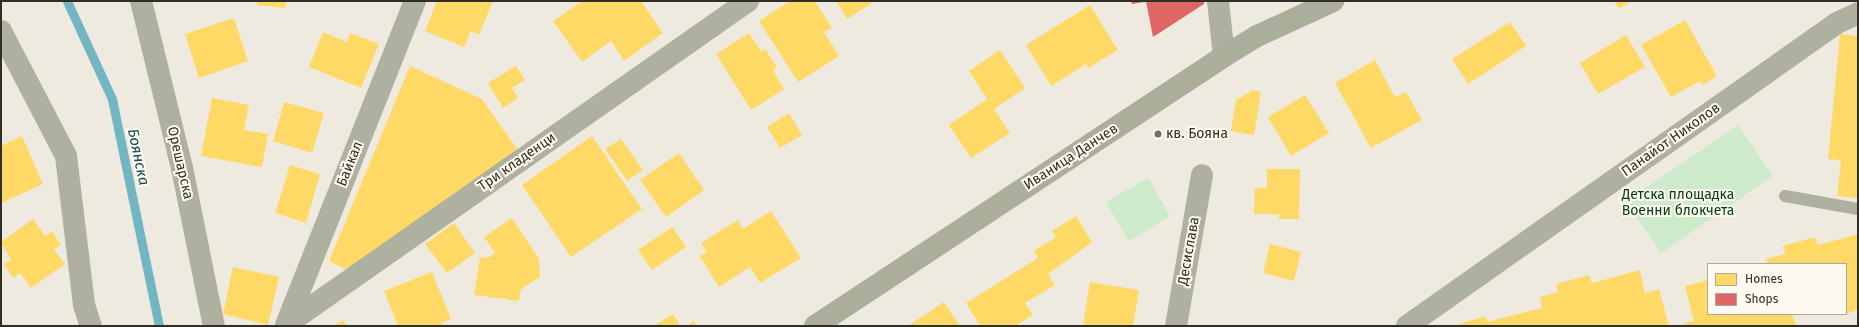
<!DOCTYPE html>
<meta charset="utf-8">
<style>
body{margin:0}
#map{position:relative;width:1859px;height:327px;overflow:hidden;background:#efeadf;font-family:"Fira Sans",sans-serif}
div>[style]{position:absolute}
.green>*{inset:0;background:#cdebcb}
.homes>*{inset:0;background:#ffd966}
.shops>*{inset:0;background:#e06666}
.stream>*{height:9px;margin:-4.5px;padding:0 4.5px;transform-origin:4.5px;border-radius:4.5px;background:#72b6c3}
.lane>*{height:12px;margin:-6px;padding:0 6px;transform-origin:6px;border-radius:6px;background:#aeb0a0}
.street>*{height:22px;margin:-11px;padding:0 11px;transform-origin:11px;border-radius:11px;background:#aeb0a0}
.secondary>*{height:22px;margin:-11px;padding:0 11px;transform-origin:11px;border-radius:11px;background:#acae9c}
.dots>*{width:11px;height:11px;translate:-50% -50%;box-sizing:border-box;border:2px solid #fffaef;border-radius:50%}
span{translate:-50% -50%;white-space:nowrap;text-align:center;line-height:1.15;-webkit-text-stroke:4px #fffaef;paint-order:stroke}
.poi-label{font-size:14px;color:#312e27}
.left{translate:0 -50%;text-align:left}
.street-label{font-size:14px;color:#312e27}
.park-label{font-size:14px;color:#024018}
.water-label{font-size:15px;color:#134b58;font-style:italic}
.frame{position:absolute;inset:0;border:2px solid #312e27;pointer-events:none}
.legend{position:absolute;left:1707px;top:263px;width:140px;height:52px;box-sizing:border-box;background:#fffaef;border:1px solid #ada89f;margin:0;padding:5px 7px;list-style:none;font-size:12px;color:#312e27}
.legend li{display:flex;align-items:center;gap:8px;height:20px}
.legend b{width:20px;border:1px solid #ada89f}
</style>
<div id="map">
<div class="green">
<div style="clip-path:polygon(1738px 125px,1773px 176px,1661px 253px,1626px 201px)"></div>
<div style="clip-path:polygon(1148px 178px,1170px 216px,1129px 241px,1106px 202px)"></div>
</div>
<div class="homes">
<div style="clip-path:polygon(257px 1px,286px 1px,285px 8px,257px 5px)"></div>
<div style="clip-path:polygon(437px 1px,493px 1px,479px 35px,471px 31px,464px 47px,425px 31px)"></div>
<div style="clip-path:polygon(582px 1px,641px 1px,663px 33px,624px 61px,611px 41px,582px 62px,553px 21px)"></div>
<div style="clip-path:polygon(790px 1px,815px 1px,832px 28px,824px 32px,839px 56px,798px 82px,759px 21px)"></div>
<div style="clip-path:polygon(836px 1px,875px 1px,847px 19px)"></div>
<div style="clip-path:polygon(1614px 1px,1631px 1px,1619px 9px)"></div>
<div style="clip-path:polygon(1090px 5px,1118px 50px,1088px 68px,1086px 64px,1051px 86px,1026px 45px)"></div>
<div style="clip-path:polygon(234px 18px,248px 61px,199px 78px,185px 34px)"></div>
<div style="clip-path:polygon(1685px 20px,1717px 76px,1702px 85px,1700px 81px,1671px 97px,1641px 45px)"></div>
<div style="clip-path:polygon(1510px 22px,1526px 46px,1468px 84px,1452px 59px)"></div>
<div style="clip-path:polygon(323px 32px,347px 42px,350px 33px,379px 44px,361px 88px,309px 67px)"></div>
<div style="clip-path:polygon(749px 33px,761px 51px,765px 49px,777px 67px,773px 70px,784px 89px,751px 110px,716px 54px)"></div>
<div style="clip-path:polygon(1840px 34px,1858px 36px,1858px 198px,1837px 196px,1841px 160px,1828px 159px)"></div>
<div style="clip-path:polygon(1626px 35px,1645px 67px,1598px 94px,1580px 63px)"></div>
<div style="clip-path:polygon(1000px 50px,1025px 88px,994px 109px,1010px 133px,971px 158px,949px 125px,987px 99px,969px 71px)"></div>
<div style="clip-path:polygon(1375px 60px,1395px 97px,1406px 92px,1422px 120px,1371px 148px,1335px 83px)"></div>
<div style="clip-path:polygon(410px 66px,482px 99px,518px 150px,353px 273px,329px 261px)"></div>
<div style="clip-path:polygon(516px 66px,525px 80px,512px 88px,518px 98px,503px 108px,488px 83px)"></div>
<div style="clip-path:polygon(1253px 90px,1261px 92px,1254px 135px,1231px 131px,1236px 100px)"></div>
<div style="clip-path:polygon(1305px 95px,1329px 133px,1291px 156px,1268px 117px)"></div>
<div style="clip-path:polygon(212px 98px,249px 105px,244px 130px,268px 134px,262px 167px,201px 156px)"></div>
<div style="clip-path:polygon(284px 102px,324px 113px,312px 153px,273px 141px)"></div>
<div style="clip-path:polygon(789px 113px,802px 135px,780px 148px,767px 127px)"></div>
<div style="clip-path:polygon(22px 136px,43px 184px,1px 203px,1px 146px)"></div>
<div style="clip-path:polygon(592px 136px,642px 209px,571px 257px,522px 185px)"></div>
<div style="clip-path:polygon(621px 139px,643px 170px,627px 181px,605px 149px)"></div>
<div style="clip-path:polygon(679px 153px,704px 190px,666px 217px,640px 180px)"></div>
<div style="clip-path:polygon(290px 165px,320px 174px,306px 223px,275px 213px)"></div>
<div style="clip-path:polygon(1267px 169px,1300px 169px,1299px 219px,1279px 219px,1279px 214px,1254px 214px,1255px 188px,1267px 188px)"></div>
<div style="clip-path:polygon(771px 211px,801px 258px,760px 283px,750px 267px,719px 287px,700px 256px,707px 252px,701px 243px,738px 220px,743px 229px)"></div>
<div style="clip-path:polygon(1076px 216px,1092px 242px,1048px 274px,1055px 285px,1025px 303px,1033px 315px,1016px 326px,980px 326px,966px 303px,1038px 258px,1034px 251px,1056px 237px,1052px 231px)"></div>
<div style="clip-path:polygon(512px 218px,539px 259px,540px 277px,521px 289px,519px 301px,474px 295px,480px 257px,487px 258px,495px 253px,484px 237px)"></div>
<div style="clip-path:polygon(33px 219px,45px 236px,52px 231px,61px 245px,54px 249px,65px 264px,31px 288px,20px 273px,13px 278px,4px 264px,11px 260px,1px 242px)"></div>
<div style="clip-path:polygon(454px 223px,475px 253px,447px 273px,425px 244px)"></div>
<div style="clip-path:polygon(672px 227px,686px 247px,652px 270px,638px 250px)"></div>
<div style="clip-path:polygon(1858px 234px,1858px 310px,1846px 314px,1846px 264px,1767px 264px,1766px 259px,1785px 254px,1783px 246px,1815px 237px,1818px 245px)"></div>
<div style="clip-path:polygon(1270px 244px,1301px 252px,1294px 281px,1263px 273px)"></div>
<div style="clip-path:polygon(233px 267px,279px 277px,268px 325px,223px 314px)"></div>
<div style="clip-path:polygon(1640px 270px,1645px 293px,1659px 289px,1669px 326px,1460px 326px,1459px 324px,1486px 316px,1487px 322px,1542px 308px,1540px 297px,1558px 292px,1556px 284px,1589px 275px,1592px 283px)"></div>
<div style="clip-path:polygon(432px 272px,451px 319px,441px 323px,443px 326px,398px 326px,384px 291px)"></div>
<div style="clip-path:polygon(1708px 280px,1708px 314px,1792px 314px,1796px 326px,1685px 326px,1684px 323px,1694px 321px,1685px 286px)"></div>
<div style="clip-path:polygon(1090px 282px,1139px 290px,1133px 326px,1083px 326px)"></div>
<div style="clip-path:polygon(944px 302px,960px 326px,908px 326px)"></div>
<div style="clip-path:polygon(673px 314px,680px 326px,654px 326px)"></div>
<div style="clip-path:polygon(343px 320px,347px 326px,334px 326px)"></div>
<div style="clip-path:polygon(694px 321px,697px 326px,686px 326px)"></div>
</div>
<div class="shops">
<div style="clip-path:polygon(1131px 1px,1144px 1px,1144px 2px,1132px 4px)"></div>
<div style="clip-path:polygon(1146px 1px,1204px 1px,1204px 4px,1153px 37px)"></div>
</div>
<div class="stream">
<div style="left:67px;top:1px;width:108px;rotate:65.3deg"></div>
<div style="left:112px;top:99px;width:232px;rotate:78.3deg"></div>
</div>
<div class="lane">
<div style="left:1785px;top:196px;width:74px;rotate:10.1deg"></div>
</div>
<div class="street">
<div style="left:141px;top:1px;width:172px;rotate:76.2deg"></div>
<div style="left:182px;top:168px;width:161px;rotate:78.6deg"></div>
<div style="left:1218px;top:1px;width:55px;rotate:83.8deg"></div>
<div style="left:1px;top:31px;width:141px;rotate:62.5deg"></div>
<div style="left:66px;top:156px;width:150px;rotate:83.1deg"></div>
<div style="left:84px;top:305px;width:22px;rotate:72deg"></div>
<div style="left:287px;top:324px;width:563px;rotate:-35.02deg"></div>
<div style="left:286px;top:325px;width:349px;rotate:-68.3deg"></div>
<div style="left:1176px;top:326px;width:153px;rotate:-80.2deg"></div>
<div style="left:1407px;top:326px;width:526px;rotate:-35.17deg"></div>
<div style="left:1837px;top:23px;width:23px;rotate:-25deg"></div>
</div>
<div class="secondary">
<div style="left:815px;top:326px;width:490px;rotate:-33.4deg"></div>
<div style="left:1224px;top:56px;width:39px;rotate:-31deg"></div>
<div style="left:1257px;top:36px;width:84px;rotate:-24.7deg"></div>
</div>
<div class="dots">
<div style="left:1158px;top:134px;background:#747067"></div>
</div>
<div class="poi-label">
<span class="left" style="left:1166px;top:134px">кв. Бояна</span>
</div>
<div class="street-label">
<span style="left:1671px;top:140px;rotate:-35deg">Панайот Николов</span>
<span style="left:1071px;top:157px;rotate:-33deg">Иваница Данчев</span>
<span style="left:517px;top:162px;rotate:-35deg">Три кладенци</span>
<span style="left:180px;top:163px;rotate:77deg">Орешарска</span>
<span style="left:350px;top:164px;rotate:-68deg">Байкал</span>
<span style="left:1189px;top:251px;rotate:-80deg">Десислава</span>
</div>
<div class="park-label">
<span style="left:1678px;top:203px">Детска площадка<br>Военни блокчета</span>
</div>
<div class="water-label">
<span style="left:138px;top:157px;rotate:78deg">Боянска</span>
</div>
<div class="frame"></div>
<ul class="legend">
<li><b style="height:11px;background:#ffd966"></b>Homes</li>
<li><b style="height:11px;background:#e06666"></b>Shops</li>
</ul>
</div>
